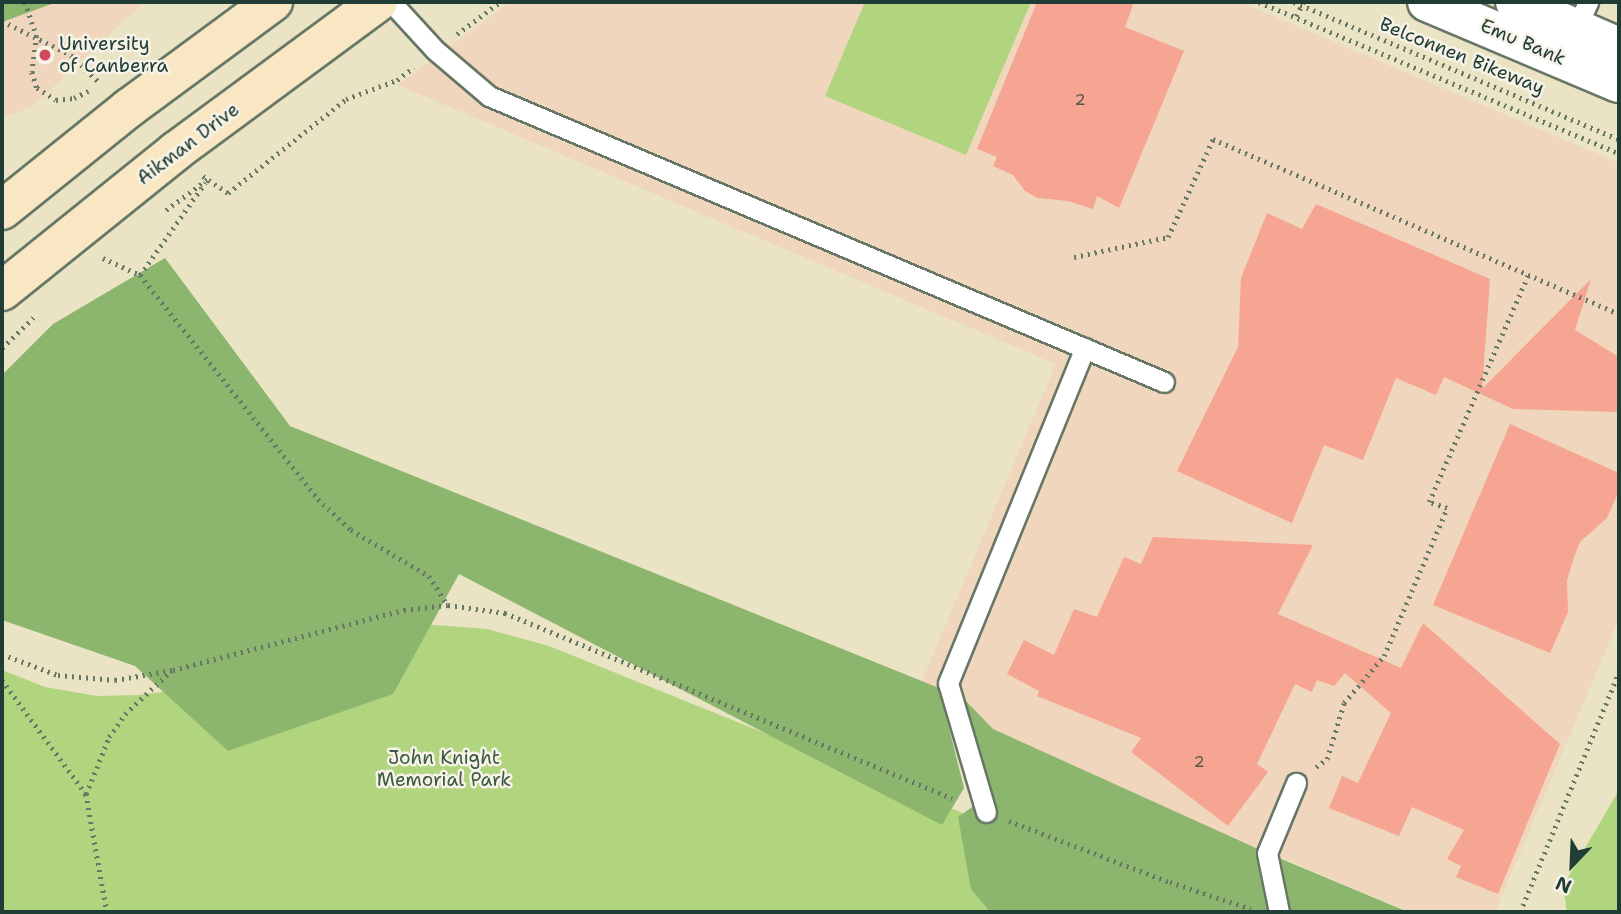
<!DOCTYPE html>
<style>
body{margin:0}
#map{position:relative;width:1621px;height:914px;overflow:hidden;background:#eae3c4;font-family:"Shantell Sans",sans-serif}
div>[style]{position:absolute}
.built>*{inset:0;background:#f0d6bc}
.green>*{inset:0;background:#b0d57e}
.forest>*{inset:0;background:#8cb66d}
.building>*{inset:0;background:#f5a591}
.path>*{height:4.5px;margin-top:-2.25px;transform-origin:0;background:repeating-linear-gradient(90deg,#676 0 2px,transparent 0 7px)}
.roads{filter:drop-shadow(2px 0 #676) drop-shadow(-2px 0 #676) drop-shadow(0 2px #676) drop-shadow(0 -2px #676)}
.service>*{height:19px;margin:-9.5px;padding:0 9.5px;transform-origin:9.5px;border-radius:9.5px;background:#fff}
.tertiary>*{height:38px;margin:-19px;padding:0 19px;transform-origin:19px;border-radius:19px;background:#fff}
.secondary>*{height:38px;margin:-19px;padding:0 19px;transform-origin:19px;border-radius:19px;background:#f9e7c3}
.dots>*{width:19px;height:19px;translate:-50% -50%;box-sizing:border-box;border:4px solid #f7f3e8;border-radius:50%}
span{translate:-50% -50%;white-space:nowrap;text-align:center;line-height:1.15;-webkit-text-stroke:5px #f7f3e8;paint-order:stroke}
.number-label{font-size:16px;color:#54574b}
.number-label span{-webkit-text-stroke-width:0}
.street-label{font-size:19px;color:#1f3d34}
.poi-label{font-size:19px;color:#1f3d34}
.left{translate:0 -50%;text-align:left}
.park-label{font-size:19px;color:#3c5b43}
.frame{position:absolute;inset:0;border:4px solid #1f3d34;pointer-events:none}
.north{position:absolute;left:1537px;top:830px;width:70px;height:70px;-webkit-text-stroke:5px #f7f3e8;paint-order:stroke;rotate:203deg;font-size:19px;font-weight:700;line-height:28px;text-align:center;color:#1f3d34}
.north::after{content:'';display:block;margin:auto;width:24px;height:32px;background:#1f3d34;clip-path:polygon(50% 0,100% 100%,50% 72%,0 100%)}
</style>
<div id="map">
<div class="built">
<div style="clip-path:polygon(2px 2px,144px 2px,32px 107px,2px 118px)"></div>
<div style="clip-path:polygon(510px 2px,1240px 2px,1619px 163px,1619px 619px,1495px 912px,1410px 912px,913px 702px,1056px 364px,398px 85px)"></div>
</div>
<div class="green">
<div style="clip-path:polygon(865px 2px,1031px 2px,966px 155px,825px 96px)"></div>
<div style="clip-path:polygon(422px 624px,487px 629px,549px 646px,1208px 912px,2px 912px,2px 670px,45px 687px,97px 696px,139px 695px,177px 690px)"></div>
<div style="clip-path:polygon(1619px 790px,1619px 912px,1567px 912px,1563px 886px)"></div>
</div>
<div class="forest">
<div style="clip-path:polygon(2px 2px,57px 2px,2px 22px)"></div>
<div style="clip-path:polygon(165px 258px,290px 426px,939px 688px,964px 788px,942px 825px,459px 574px,393px 694px,228px 751px,135px 666px,2px 620px,2px 375px,53px 324px)"></div>
<div style="clip-path:polygon(961px 696px,993px 729px,1267px 853px,1408px 912px,990px 912px,971px 889px,958px 817px,989px 795px)"></div>
</div>
<div class="building">
<div style="clip-path:polygon(1037px 2px,1134px 2px,1125px 27px,1184px 51px,1119px 208px,1097px 196px,1093px 209px,1068px 201px,1038px 198px,1025px 191px,1013px 175px,993px 166px,997px 157px,977px 149px)"></div>
<div style="clip-path:polygon(1316px 204px,1490px 279px,1482px 389px,1591px 279px,1575px 330px,1619px 357px,1619px 412px,1513px 409px,1444px 377px,1436px 395px,1396px 378px,1363px 460px,1324px 445px,1292px 523px,1177px 471px,1238px 347px,1241px 278px,1267px 213px,1302px 229px)"></div>
<div style="clip-path:polygon(1510px 424px,1619px 473px,1619px 491px,1607px 518px,1580px 542px,1574px 557px,1567px 580px,1568px 612px,1550px 653px,1433px 605px)"></div>
<div style="clip-path:polygon(1153px 537px,1313px 545px,1278px 614px,1401px 668px,1423px 623px,1560px 744px,1498px 894px,1456px 877px,1461px 866px,1447px 859px,1464px 830px,1412px 807px,1399px 836px,1329px 808px,1342px 776px,1358px 783px,1391px 713px,1345px 673px,1334px 686px,1317px 680px,1312px 692px,1295px 684px,1257px 764px,1268px 772px,1228px 826px,1131px 752px,1141px 738px,1037px 696px,1039px 691px,1007px 674px,1024px 640px,1054px 655px,1074px 609px,1097px 617px,1124px 557px,1141px 564px)"></div>
</div>
<div class="path">
<div style="left:25px;top:2px;width:36px;rotate:71deg"></div>
<div style="left:37px;top:36px;width:36px;rotate:98deg"></div>
<div style="left:32px;top:72px;width:17px;rotate:73deg"></div>
<div style="left:37px;top:88px;width:22px;rotate:32deg"></div>
<div style="left:56px;top:100px;width:18px;rotate:-6deg"></div>
<div style="left:74px;top:98px;width:16px;rotate:-27deg"></div>
<div style="left:1259px;top:2px;width:390px;rotate:22.8deg"></div>
<div style="left:1294px;top:2px;width:353px;rotate:22.9deg"></div>
<div style="left:1296px;top:16px;width:16px;rotate:-63deg"></div>
<div style="left:2px;top:21px;width:77px;rotate:26.2deg"></div>
<div style="left:71px;top:55px;width:40px;rotate:44deg"></div>
<div style="left:457px;top:34px;width:54px;rotate:-36.7deg"></div>
<div style="left:203px;top:176px;width:30px;rotate:34deg"></div>
<div style="left:228px;top:193px;width:151px;rotate:-38.5deg"></div>
<div style="left:346px;top:99px;width:54px;rotate:-20.4deg"></div>
<div style="left:397px;top:80px;width:21px;rotate:-37deg"></div>
<div style="left:166px;top:210px;width:52px;rotate:-36.4deg"></div>
<div style="left:1074px;top:257px;width:96px;rotate:-12deg"></div>
<div style="left:1168px;top:237px;width:108px;rotate:-65.3deg"></div>
<div style="left:1213px;top:139px;width:442px;rotate:23.3deg"></div>
<div style="left:103px;top:258px;width:41px;rotate:24.7deg"></div>
<div style="left:140px;top:275px;width:286px;rotate:51.5deg"></div>
<div style="left:318px;top:499px;width:45px;rotate:43.2deg"></div>
<div style="left:351px;top:530px;width:91px;rotate:30.5deg"></div>
<div style="left:429px;top:576px;width:35px;rotate:57deg"></div>
<div style="left:140px;top:275px;width:113px;rotate:-54.8deg"></div>
<div style="left:2px;top:348px;width:49px;rotate:-44.2deg"></div>
<div style="left:2px;top:654px;width:60px;rotate:20.6deg"></div>
<div style="left:58px;top:675px;width:57px;rotate:5deg"></div>
<div style="left:115px;top:680px;width:59px;rotate:-9.8deg"></div>
<div style="left:173px;top:670px;width:239px;rotate:-14.6deg"></div>
<div style="left:404px;top:610px;width:44px;rotate:-6.5deg"></div>
<div style="left:448px;top:605px;width:58px;rotate:8deg"></div>
<div style="left:505px;top:613px;width:484px;rotate:22.5deg"></div>
<div style="left:2px;top:680px;width:142px;rotate:53.6deg"></div>
<div style="left:86px;top:794px;width:120px;rotate:79.9deg"></div>
<div style="left:1316px;top:767px;width:14px;rotate:-36deg"></div>
<div style="left:1327px;top:759px;width:59px;rotate:-73.1deg"></div>
<div style="left:1344px;top:703px;width:62px;rotate:-49.6deg"></div>
<div style="left:1384px;top:656px;width:161px;rotate:-66.9deg"></div>
<div style="left:1447px;top:508px;width:19px;rotate:-162deg"></div>
<div style="left:1429px;top:502px;width:248px;rotate:-66.4deg"></div>
<div style="left:86px;top:794px;width:61px;rotate:-68deg"></div>
<div style="left:109px;top:737px;width:28px;rotate:-55deg"></div>
<div style="left:125px;top:714px;width:64px;rotate:-43.1deg"></div>
<div style="left:1009px;top:821px;width:172px;rotate:20.8deg"></div>
<div style="left:1170px;top:882px;width:85px;rotate:18.4deg"></div>
<div style="left:1520px;top:912px;width:260px;rotate:-67.6deg"></div>
</div>
<div class="roads">
<div class="service">
<div style="left:391px;top:2px;width:65px;rotate:47.5deg"></div>
<div style="left:435px;top:50px;width:71px;rotate:40.4deg"></div>
<div style="left:489px;top:96px;width:733px;rotate:22.96deg"></div>
<div style="left:1576px;top:28px;width:29px;rotate:-65deg"></div>
<div style="left:986px;top:812px;width:134px;rotate:-106.4deg"></div>
<div style="left:948px;top:683px;width:362px;rotate:-67.8deg"></div>
<div style="left:1279px;top:912px;width:60px;rotate:-101.5deg"></div>
<div style="left:1267px;top:853px;width:76px;rotate:-67.5deg"></div>
</div>
<div class="tertiary">
<div style="left:1427px;top:2px;width:208px;rotate:22.9deg"></div>
<div style="left:1515px;top:2px;width:113px;rotate:23.4deg"></div>
</div>
<div class="secondary">
<div style="left:2px;top:210px;width:163px;rotate:-38.8deg"></div>
<div style="left:129px;top:108px;width:179px;rotate:-36.4deg"></div>
<div style="left:2px;top:291px;width:223px;rotate:-38.8deg"></div>
<div style="left:176px;top:151px;width:251px;rotate:-36.4deg"></div>
</div>
</div>
<div class="dots">
<div style="left:45px;top:55px;background:#d1495b"></div>
</div>
<div class="number-label">
<span style="left:1080px;top:100px">2</span>
<span style="left:1199px;top:762px">2</span>
</div>
<div class="street-label">
<span style="left:1523px;top:42px;rotate:23deg">Emu Bank</span>
<span style="left:1462px;top:56px;rotate:22deg">Belconnen Bikeway</span>
<span style="left:188px;top:144px;rotate:-37deg">Aikman Drive</span>
</div>
<div class="poi-label">
<span class="left" style="left:59px;top:55px">University<br>of Canberra</span>
</div>
<div class="park-label">
<span style="left:444px;top:769px">John Knight<br>Memorial Park</span>
</div>
<div class="frame"></div>
<div class="north">N</div>
</div>
